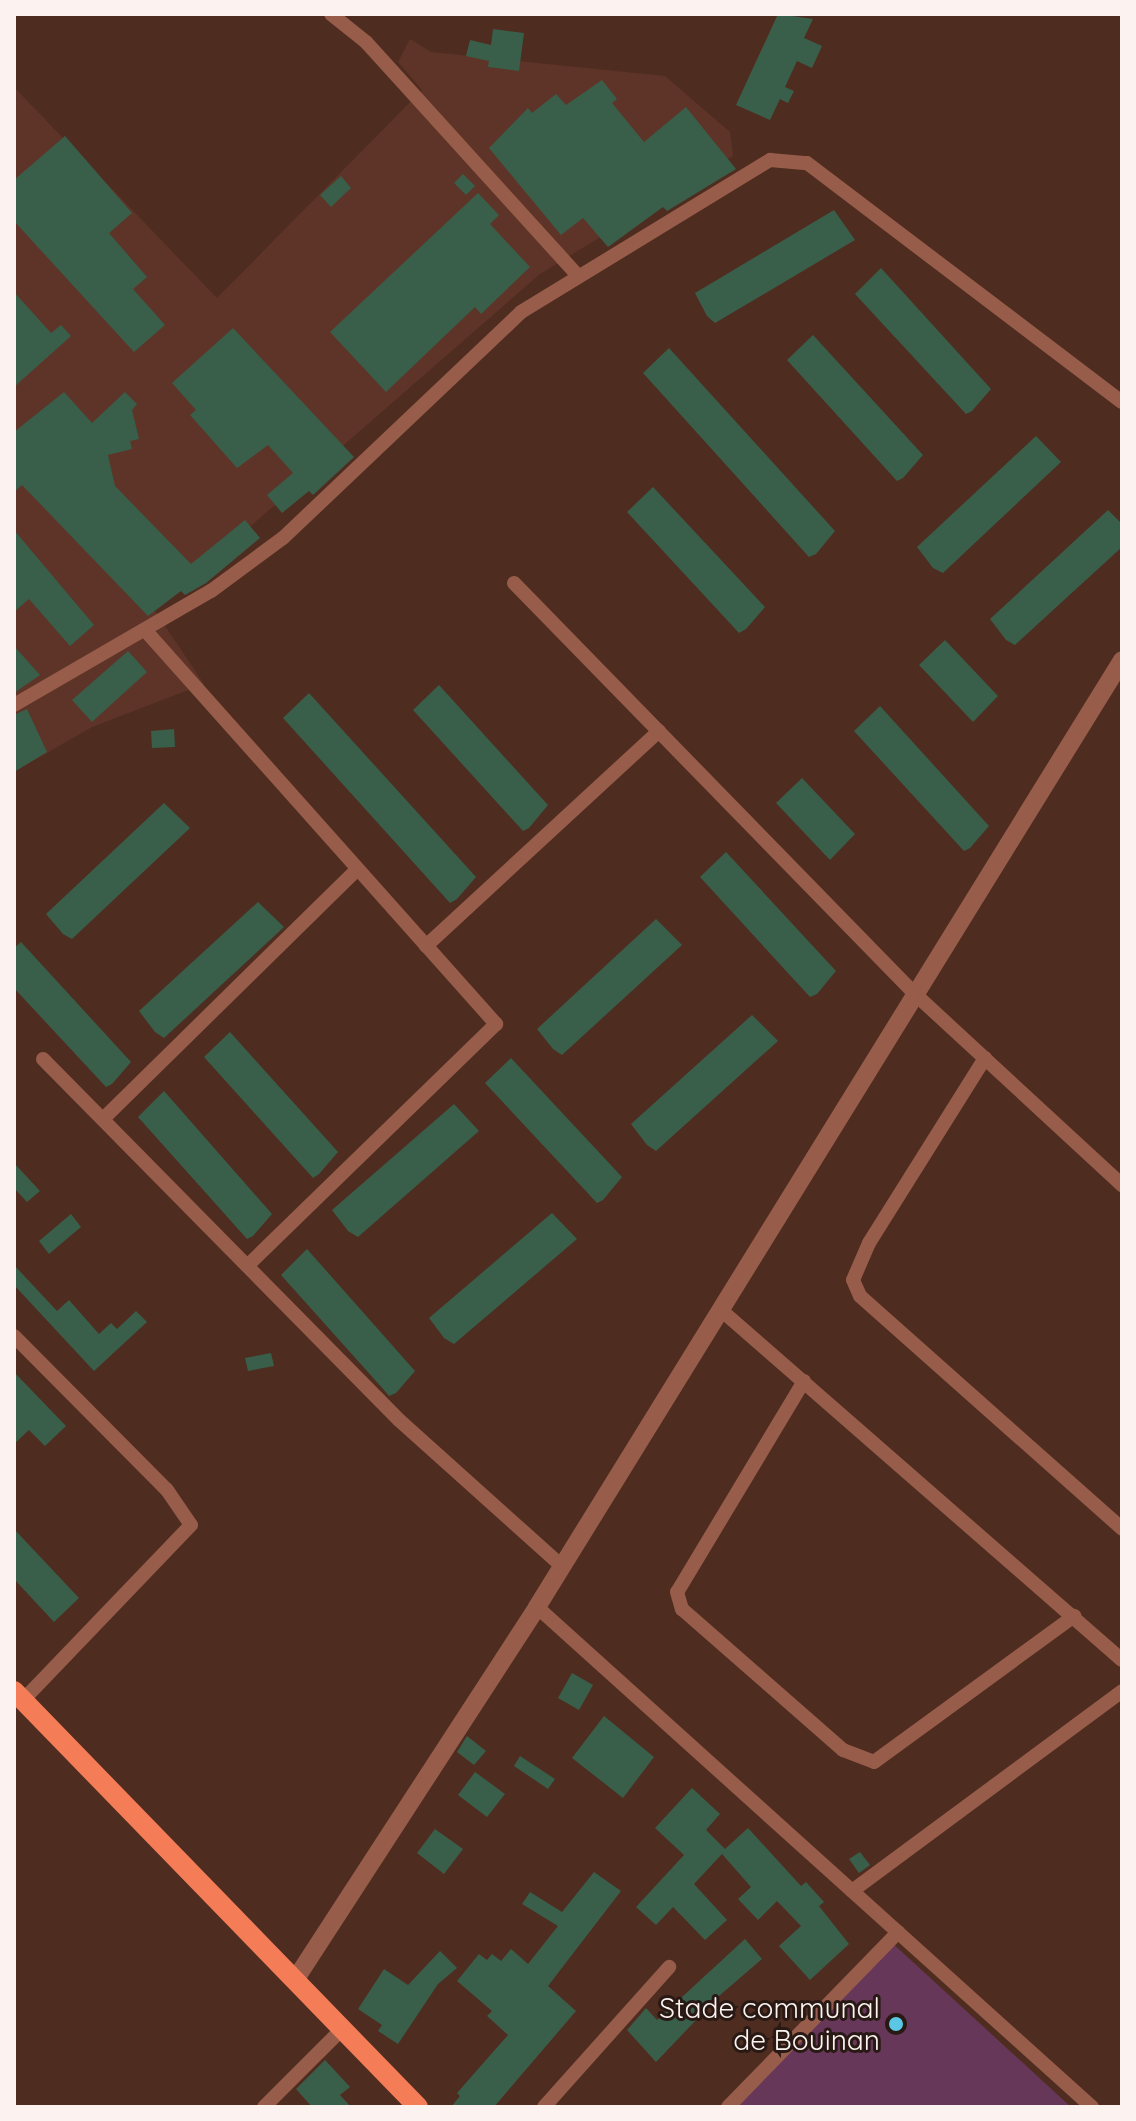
<!DOCTYPE html>
<style>
body{margin:0}
#map{position:relative;width:1136px;height:2121px;overflow:hidden;background:#4f2c20;font-family:Quicksand,sans-serif}
div>[style]{position:absolute}
.built>*{inset:0;background:#5d3427}
.green>*{inset:0;background:#663759}
.building>*{inset:0;background:#395f4a}
.minor>*{height:14px;margin:-7px;padding:0 7px;transform-origin:7px;border-radius:7px;background:#975d4a}
.tertiary>*{height:18px;margin:-9px;padding:0 9px;transform-origin:9px;border-radius:9px;background:#975d4a}
.primary>*{height:20px;margin:-10px;padding:0 10px;transform-origin:10px;border-radius:10px;background:#f47d58}
.dots>*{width:22px;height:22px;translate:-50% -50%;box-sizing:border-box;border:4px solid #291914;border-radius:50%}
span{translate:-50% -50%;white-space:nowrap;text-align:center;line-height:1.15;-webkit-text-stroke:6px #291914;paint-order:stroke}
.poi-label{font-size:28px;color:#fcf3f0}
.right{translate:-100% -50%;text-align:right}
.frame{position:absolute;inset:0;border:16px solid #fcf3f0;pointer-events:none}
</style>
<div id="map">
<div class="built">
<div style="clip-path:polygon(410px 39px,431px 52px,665px 76px,730px 132px,733px 156px,540px 274px,237px 538px,143px 593px,204px 684px,92px 727px,14px 772px,14px 87px,217px 298px,422px 90px,398px 62px)"></div>
</div>
<div class="green">
<div style="clip-path:polygon(890px 1941px,1071px 2107px,734px 2107px)"></div>
</div>
<div class="building">
<div style="clip-path:polygon(778px 14px,813px 19px,804px 38px,822px 46px,812px 68px,797px 61px,785px 87px,794px 91px,788px 103px,780px 99px,770px 120px,736px 105px)"></div>
<div style="clip-path:polygon(493px 29px,524px 33px,519px 71px,488px 67px,489px 61px,466px 56px,470px 40px,491px 45px)"></div>
<div style="clip-path:polygon(602px 80px,617px 99px,612px 103px,644px 142px,686px 107px,736px 169px,667px 211px,663px 207px,608px 247px,583px 218px,561px 235px,489px 148px,528px 108px,532px 113px,556px 94px,566px 105px)"></div>
<div style="clip-path:polygon(65px 136px,132px 213px,109px 233px,147px 277px,133px 289px,165px 325px,134px 352px,14px 221px,14px 180px)"></div>
<div style="clip-path:polygon(463px 174px,475px 186px,466px 195px,454px 183px)"></div>
<div style="clip-path:polygon(341px 176px,351px 188px,331px 207px,320px 195px)"></div>
<div style="clip-path:polygon(478px 193px,499px 215px,490px 224px,530px 267px,481px 314px,475px 307px,386px 392px,330px 332px)"></div>
<div style="clip-path:polygon(834px 210px,855px 240px,715px 323px,707px 316px,695px 293px)"></div>
<div style="clip-path:polygon(881px 268px,991px 389px,972px 411px,966px 414px,855px 294px)"></div>
<div style="clip-path:polygon(14px 292px,51px 333px,61px 325px,71px 336px,14px 387px)"></div>
<div style="clip-path:polygon(233px 328px,354px 457px,313px 495px,309px 491px,282px 513px,267px 495px,293px 473px,268px 445px,237px 468px,190px 415px,196px 410px,172px 383px)"></div>
<div style="clip-path:polygon(813px 335px,923px 455px,903px 478px,897px 481px,787px 360px)"></div>
<div style="clip-path:polygon(669px 348px,835px 531px,816px 554px,809px 557px,643px 373px)"></div>
<div style="clip-path:polygon(64px 392px,92px 423px,125px 392px,137px 404px,132px 410px,139px 439px,130px 441px,132px 449px,108px 455px,115px 486px,191px 564px,245px 520px,260px 538px,206px 583px,185px 595px,181px 591px,148px 616px,22px 485px,14px 492px,14px 432px)"></div>
<div style="clip-path:polygon(1036px 436px,1061px 462px,943px 573px,933px 568px,917px 547px)"></div>
<div style="clip-path:polygon(653px 487px,765px 607px,746px 629px,739px 633px,627px 512px)"></div>
<div style="clip-path:polygon(1108px 510px,1122px 524px,1122px 547px,1015px 645px,1006px 640px,990px 619px)"></div>
<div style="clip-path:polygon(14px 530px,94px 625px,70px 646px,29px 599px,14px 612px)"></div>
<div style="clip-path:polygon(945px 640px,998px 696px,973px 722px,919px 665px)"></div>
<div style="clip-path:polygon(14px 646px,40px 675px,14px 693px)"></div>
<div style="clip-path:polygon(128px 651px,147px 672px,92px 722px,72px 700px)"></div>
<div style="clip-path:polygon(439px 685px,548px 805px,529px 828px,523px 831px,413px 710px)"></div>
<div style="clip-path:polygon(309px 693px,476px 877px,457px 899px,450px 903px,283px 718px)"></div>
<div style="clip-path:polygon(880px 706px,989px 826px,970px 848px,964px 851px,854px 731px)"></div>
<div style="clip-path:polygon(27px 709px,47px 752px,14px 772px,14px 715px)"></div>
<div style="clip-path:polygon(174px 729px,175px 747px,152px 748px,151px 731px)"></div>
<div style="clip-path:polygon(802px 778px,855px 834px,830px 860px,776px 803px)"></div>
<div style="clip-path:polygon(164px 803px,190px 828px,72px 939px,63px 934px,46px 914px)"></div>
<div style="clip-path:polygon(726px 852px,836px 971px,817px 994px,810px 997px,700px 877px)"></div>
<div style="clip-path:polygon(258px 902px,284px 927px,164px 1038px,155px 1032px,139px 1011px)"></div>
<div style="clip-path:polygon(656px 919px,682px 945px,562px 1055px,553px 1049px,537px 1029px)"></div>
<div style="clip-path:polygon(21px 942px,131px 1062px,112px 1084px,106px 1087px,14px 988px,14px 948px)"></div>
<div style="clip-path:polygon(752px 1015px,778px 1041px,656px 1151px,647px 1145px,631px 1124px)"></div>
<div style="clip-path:polygon(230px 1032px,338px 1152px,319px 1174px,313px 1178px,204px 1057px)"></div>
<div style="clip-path:polygon(511px 1058px,622px 1177px,603px 1200px,597px 1203px,485px 1083px)"></div>
<div style="clip-path:polygon(164px 1091px,272px 1214px,253px 1236px,247px 1239px,138px 1117px)"></div>
<div style="clip-path:polygon(454px 1104px,479px 1131px,358px 1237px,348px 1231px,332px 1210px)"></div>
<div style="clip-path:polygon(14px 1163px,40px 1191px,27px 1202px,14px 1188px)"></div>
<div style="clip-path:polygon(552px 1213px,577px 1239px,454px 1344px,444px 1338px,429px 1318px)"></div>
<div style="clip-path:polygon(71px 1214px,81px 1227px,49px 1254px,39px 1241px)"></div>
<div style="clip-path:polygon(307px 1249px,415px 1371px,396px 1393px,389px 1396px,384px 1390px,281px 1275px)"></div>
<div style="clip-path:polygon(14px 1265px,57px 1311px,69px 1300px,99px 1334px,111px 1323px,117px 1329px,136px 1311px,147px 1322px,94px 1371px,14px 1285px)"></div>
<div style="clip-path:polygon(271px 1353px,274px 1366px,248px 1371px,245px 1358px)"></div>
<div style="clip-path:polygon(14px 1372px,66px 1426px,45px 1446px,29px 1430px,14px 1444px)"></div>
<div style="clip-path:polygon(14px 1529px,79px 1598px,54px 1622px,14px 1579px)"></div>
<div style="clip-path:polygon(572px 1673px,593px 1685px,579px 1710px,558px 1698px)"></div>
<div style="clip-path:polygon(604px 1716px,654px 1757px,623px 1798px,572px 1758px)"></div>
<div style="clip-path:polygon(467px 1736px,486px 1751px,474px 1765px,457px 1752px)"></div>
<div style="clip-path:polygon(520px 1756px,555px 1779px,548px 1789px,514px 1766px)"></div>
<div style="clip-path:polygon(475px 1772px,505px 1794px,487px 1817px,458px 1795px)"></div>
<div style="clip-path:polygon(692px 1788px,720px 1814px,706px 1830px,725px 1849px,748px 1828px,801px 1886px,806px 1882px,824px 1902px,819px 1906px,849px 1944px,810px 1980px,779px 1946px,801px 1926px,777px 1901px,758px 1920px,738px 1899px,751px 1887px,722px 1854px,694px 1884px,727px 1920px,705px 1940px,673px 1907px,656px 1925px,636px 1907px,684px 1855px,655px 1828px)"></div>
<div style="clip-path:polygon(435px 1829px,463px 1849px,444px 1874px,417px 1853px)"></div>
<div style="clip-path:polygon(860px 1852px,870px 1865px,859px 1873px,849px 1859px)"></div>
<div style="clip-path:polygon(594px 1872px,621px 1891px,548px 1986px,576px 2011px,494px 2107px,451px 2107px,460px 2096px,457px 2093px,508px 2035px,487px 2016px,492px 2011px,457px 1981px,479px 1954px,487px 1960px,492px 1954px,501px 1961px,511px 1949px,528px 1964px,558px 1926px,522px 1904px,530px 1892px,562px 1912px)"></div>
<div style="clip-path:polygon(745px 1939px,762px 1959px,719px 1996px,656px 2062px,627px 2030px,646px 2008px,657px 2020px)"></div>
<div style="clip-path:polygon(440px 1951px,457px 1968px,438px 1984px,398px 2044px,378px 2031px,382px 2025px,358px 2009px,384px 1969px,408px 1985px)"></div>
<div style="clip-path:polygon(325px 2060px,350px 2087px,340px 2095px,351px 2107px,312px 2107px,296px 2089px)"></div>
</div>
<div class="minor">
<div style="left:331px;top:14px;width:45px;rotate:38.7deg"></div>
<div style="left:366px;top:42px;width:316px;rotate:47.8deg"></div>
<div style="left:514px;top:583px;width:574px;rotate:45.71deg"></div>
<div style="left:915px;top:994px;width:282px;rotate:42.7deg"></div>
<div style="left:145px;top:630px;width:528px;rotate:48.3deg"></div>
<div style="left:496px;top:1024px;width:347px;rotate:135.8deg"></div>
<div style="left:14px;top:705px;width:228px;rotate:-30.1deg"></div>
<div style="left:211px;top:591px;width:89px;rotate:-36.4deg"></div>
<div style="left:283px;top:538px;width:328px;rotate:-43.5deg"></div>
<div style="left:521px;top:312px;width:292px;rotate:-31.4deg"></div>
<div style="left:770px;top:160px;width:37px;rotate:5deg"></div>
<div style="left:807px;top:163px;width:395px;rotate:37.2deg"></div>
<div style="left:426px;top:946px;width:317px;rotate:-42.7deg"></div>
<div style="left:985px;top:1058px;width:218px;rotate:122.1deg"></div>
<div style="left:869px;top:1243px;width:40px;rotate:113.4deg"></div>
<div style="left:853px;top:1280px;width:17px;rotate:66deg"></div>
<div style="left:860px;top:1296px;width:351px;rotate:41.6deg"></div>
<div style="left:43px;top:1059px;width:507px;rotate:45.4deg"></div>
<div style="left:399px;top:1420px;width:219px;rotate:41.9deg"></div>
<div style="left:103px;top:1119px;width:355px;rotate:-44.5deg"></div>
<div style="left:721px;top:1310px;width:532px;rotate:41.12deg"></div>
<div style="left:14px;top:1336px;width:217px;rotate:45.2deg"></div>
<div style="left:167px;top:1490px;width:42px;rotate:55.6deg"></div>
<div style="left:191px;top:1525px;width:243px;rotate:133.8deg"></div>
<div style="left:804px;top:1381px;width:246px;rotate:121deg"></div>
<div style="left:677px;top:1592px;width:18px;rotate:74deg"></div>
<div style="left:682px;top:1609px;width:214px;rotate:41.2deg"></div>
<div style="left:843px;top:1750px;width:33px;rotate:21deg"></div>
<div style="left:874px;top:1762px;width:248px;rotate:-36.1deg"></div>
<div style="left:537px;top:1607px;width:747px;rotate:42.02deg"></div>
<div style="left:852px;top:1891px;width:336px;rotate:-36.5deg"></div>
<div style="left:264px;top:2107px;width:109px;rotate:-45deg"></div>
<div style="left:544px;top:2107px;width:188px;rotate:-48.2deg"></div>
<div style="left:728px;top:2107px;width:244px;rotate:-45.8deg"></div>
</div>
<div class="tertiary">
<div style="left:295px;top:1980px;width:445px;rotate:-57deg"></div>
<div style="left:537px;top:1607px;width:1113px;rotate:-58.29deg"></div>
</div>
<div class="primary">
<div style="left:14px;top:1691px;width:580px;rotate:45.84deg"></div>
</div>
<div class="dots">
<div style="left:896px;top:2024px;background:#5ac8e5"></div>
</div>
<div class="poi-label">
<span class="right" style="left:880px;top:2024px">Stade communal<br>de Bouinan</span>
</div>
<div class="frame"></div>
</div>
